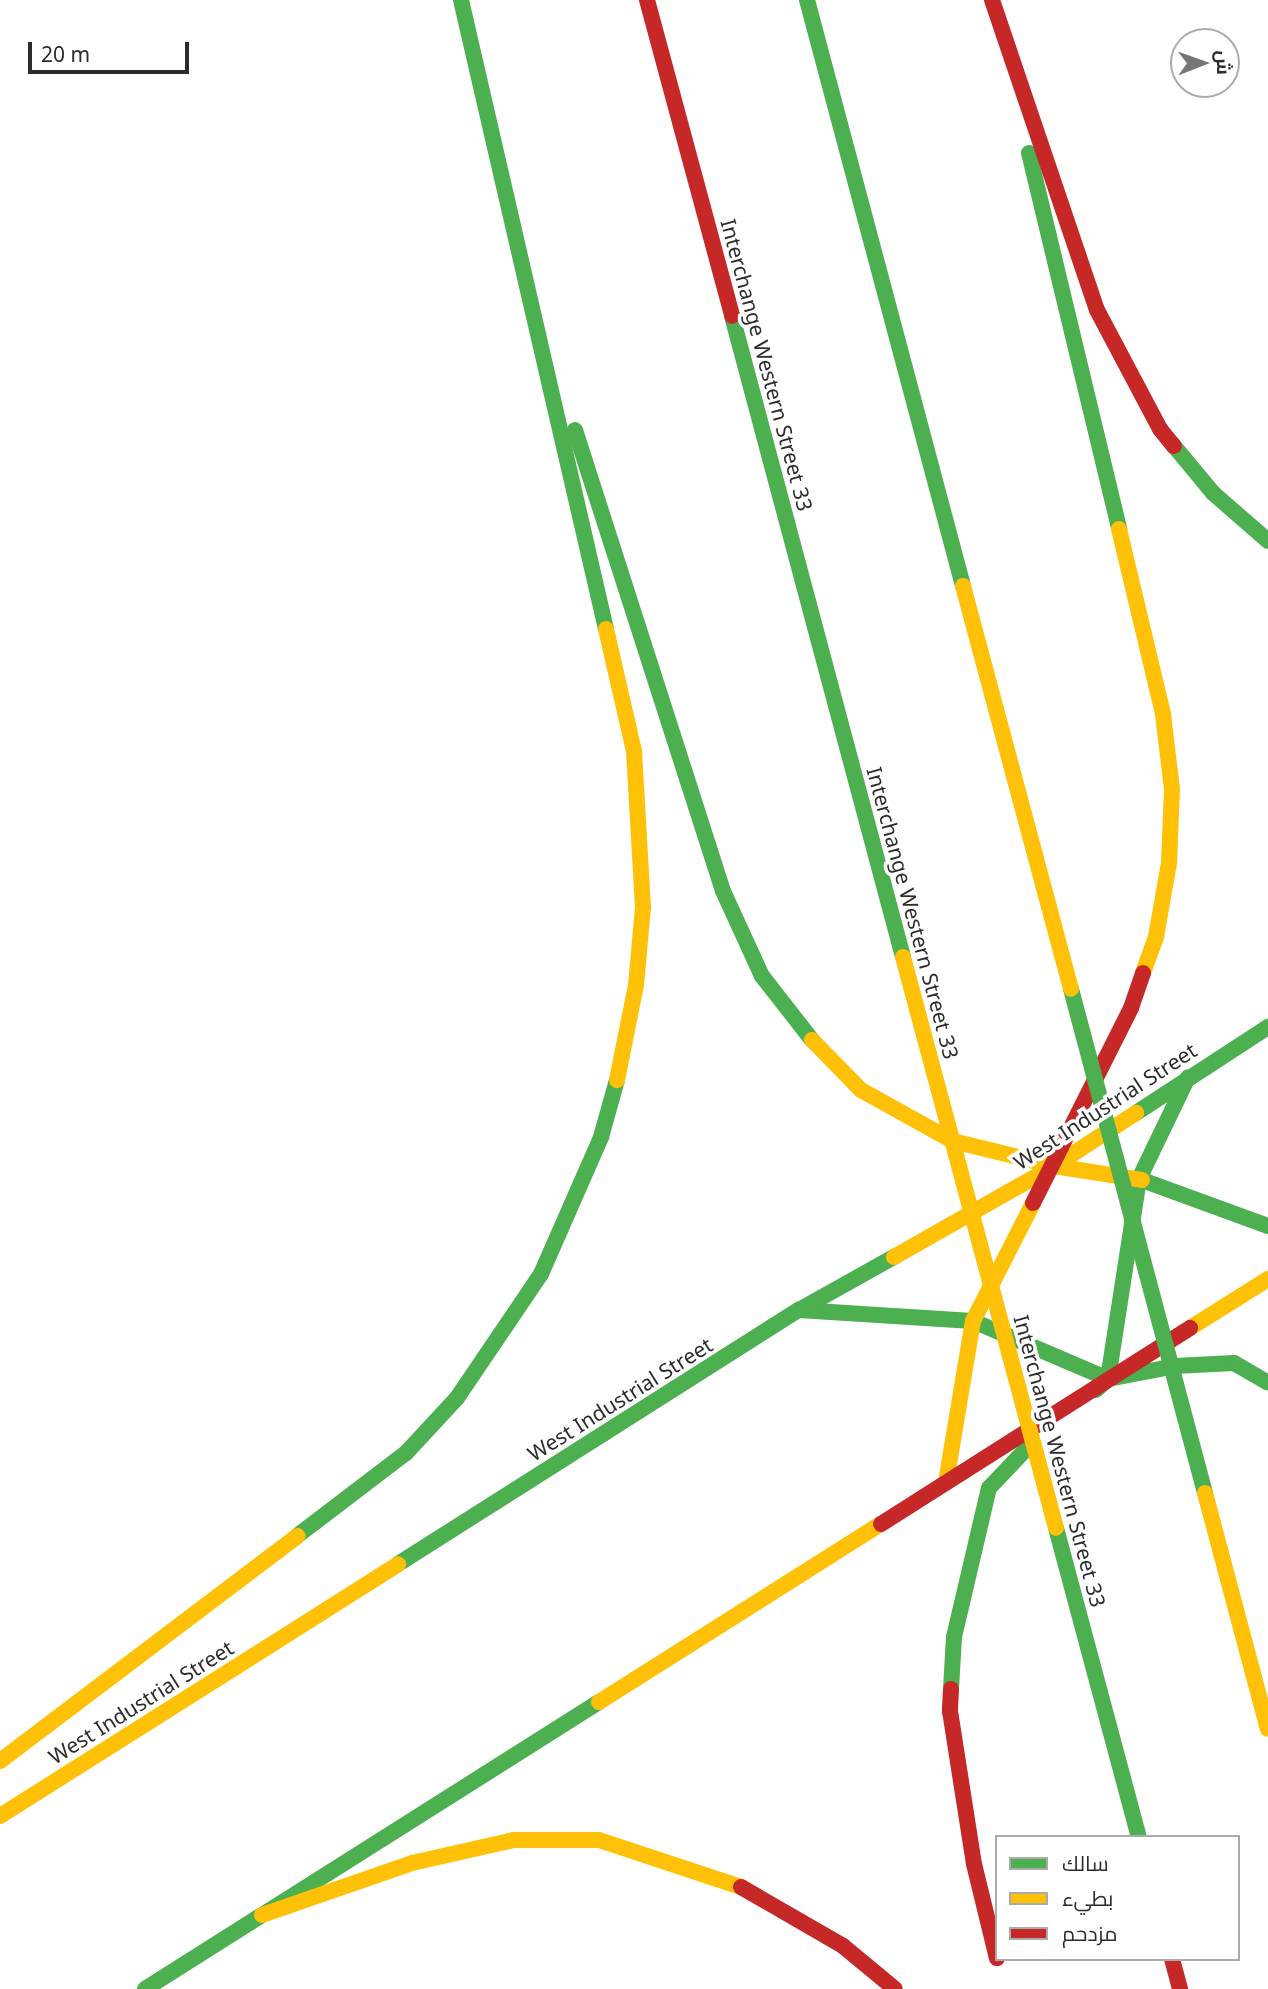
<!DOCTYPE html>
<meta charset="utf-8">
<style>
body{margin:0}
#map{position:relative;width:1268px;height:1989px;overflow:hidden;background:#fff;font-family:"Noto Sans",Cairo,sans-serif}
div>[style]{position:absolute}
.fast>*{height:16px;margin:-8px;padding:0 8px;transform-origin:8px;border-radius:8px;background:#4caf50}
.slow>*{height:16px;margin:-8px;padding:0 8px;transform-origin:8px;border-radius:8px;background:#ffc107}
.jam>*{height:16px;margin:-8px;padding:0 8px;transform-origin:8px;border-radius:8px;background:#c62828}
.fast-bridge>*{height:16px;margin:-8px;padding:0 8px;transform-origin:8px;border-radius:8px;background:#4caf50}
.slow-bridge>*{height:16px;margin:-8px;padding:0 8px;transform-origin:8px;border-radius:8px;background:#ffc107}
.jam-bridge>*{height:16px;margin:-8px;padding:0 8px;transform-origin:8px;border-radius:8px;background:#c62828}
span{translate:-50% -50%;white-space:nowrap;text-align:center;line-height:1.15;-webkit-text-stroke:7px #fff;paint-order:stroke}
.street-label{font-size:21px;color:#2c2c2c}
.legend{position:absolute;left:995px;top:1835px;width:245px;height:126px;box-sizing:border-box;background:#fff;border:2px solid #ababab;margin:0;padding:9px 12px;list-style:none;font-size:21px;color:#2c2c2c}
.legend li{display:flex;align-items:center;gap:14px;height:35px}
.legend b{width:35px;border:2px solid #ababab}
.north{position:absolute;left:1170px;top:28px;width:70px;height:70px;box-sizing:border-box;background:#fff;border:2px solid #ababab;border-radius:50%;rotate:89deg;font-size:19px;font-weight:700;line-height:28px;text-align:center;color:#2c2c2c}
.north::after{content:'';display:block;margin:auto;width:24px;height:32px;background:#767676;clip-path:polygon(50% 0,100% 100%,50% 72%,0 100%)}
.scale{position:absolute;left:28px;top:42px;width:161px;height:32px;box-sizing:border-box;border:4px solid #2c2c2c;border-top:0;padding-left:9px;font-size:21px;line-height:24px;white-space:nowrap;color:#2c2c2c;-webkit-text-stroke:5px #fff;paint-order:stroke}
</style>
<div id="map">
<div class="fast">
<div style="left:461px;top:0;width:645px;rotate:77.02deg"></div>
<div style="left:1029px;top:153px;width:387px;rotate:76.5deg"></div>
<div style="left:575px;top:430px;width:484px;rotate:72.2deg"></div>
<div style="left:723px;top:891px;width:94px;rotate:65.4deg"></div>
<div style="left:762px;top:976px;width:81px;rotate:52deg"></div>
<div style="left:1174px;top:446px;width:61px;rotate:50.3deg"></div>
<div style="left:1213px;top:493px;width:73px;rotate:41.1deg"></div>
<div style="left:1136px;top:1113px;width:158px;rotate:-33.1deg"></div>
<div style="left:1142px;top:1180px;width:134px;rotate:20.1deg"></div>
<div style="left:799px;top:1310px;width:174px;rotate:3.6deg"></div>
<div style="left:973px;top:1321px;width:147px;rotate:23.2deg"></div>
<div style="left:1108px;top:1379px;width:68px;rotate:-11deg"></div>
<div style="left:1175px;top:1366px;width:59px;rotate:-2.9deg"></div>
<div style="left:1234px;top:1363px;width:39px;rotate:30deg"></div>
<div style="left:1096px;top:1390px;width:16px;rotate:-43deg"></div>
<div style="left:1108px;top:1379px;width:202px;rotate:-81.2deg"></div>
<div style="left:1139px;top:1179px;width:113px;rotate:-64.3deg"></div>
<div style="left:297px;top:1536px;width:137px;rotate:-37.3deg"></div>
<div style="left:406px;top:1453px;width:75px;rotate:-47.2deg"></div>
<div style="left:457px;top:1398px;width:150px;rotate:-55.9deg"></div>
<div style="left:541px;top:1274px;width:150px;rotate:-66.3deg"></div>
<div style="left:601px;top:1137px;width:59px;rotate:-74.3deg"></div>
<div style="left:398px;top:1564px;width:475px;rotate:-32.4deg"></div>
<div style="left:799px;top:1310px;width:109px;rotate:-29.2deg"></div>
<div style="left:951px;top:1689px;width:52px;rotate:-86.7deg"></div>
<div style="left:954px;top:1637px;width:153px;rotate:-76.8deg"></div>
<div style="left:989px;top:1488px;width:57px;rotate:-46.4deg"></div>
<div style="left:145px;top:1989px;width:537px;rotate:-32.3deg"></div>
</div>
<div class="slow">
<div style="left:1119px;top:529px;width:190px;rotate:76.6deg"></div>
<div style="left:1163px;top:714px;width:76px;rotate:83.2deg"></div>
<div style="left:1172px;top:789px;width:74px;rotate:92.3deg"></div>
<div style="left:1169px;top:863px;width:75px;rotate:100deg"></div>
<div style="left:1156px;top:937px;width:38px;rotate:110deg"></div>
<div style="left:606px;top:629px;width:125px;rotate:77.1deg"></div>
<div style="left:634px;top:751px;width:156px;rotate:86.7deg"></div>
<div style="left:643px;top:907px;width:78px;rotate:95.1deg"></div>
<div style="left:636px;top:985px;width:97px;rotate:101.3deg"></div>
<div style="left:812px;top:1040px;width:70px;rotate:45.6deg"></div>
<div style="left:861px;top:1090px;width:105px;rotate:29deg"></div>
<div style="left:953px;top:1141px;width:104px;rotate:13.9deg"></div>
<div style="left:1054px;top:1166px;width:89px;rotate:9deg"></div>
<div style="left:894px;top:1257px;width:184px;rotate:-29.6deg"></div>
<div style="left:1054px;top:1166px;width:98px;rotate:-32.9deg"></div>
<div style="left:1190px;top:1328px;width:92px;rotate:-32.1deg"></div>
<div style="left:946px;top:1482px;width:163px;rotate:-80.5deg"></div>
<div style="left:973px;top:1321px;width:132px;rotate:-63deg"></div>
<div style="left:599px;top:1702px;width:333px;rotate:-32.3deg"></div>
<div style="left:0;top:1761px;width:373px;rotate:-37.1deg"></div>
<div style="left:0;top:1816px;width:471px;rotate:-32.3deg"></div>
<div style="left:262px;top:1915px;width:159px;rotate:-19.1deg"></div>
<div style="left:412px;top:1863px;width:105px;rotate:-12.7deg"></div>
<div style="left:514px;top:1840px;width:85px"></div>
<div style="left:599px;top:1840px;width:150px;rotate:18.3deg"></div>
</div>
<div class="jam">
<div style="left:992px;top:0;width:327px;rotate:71.3deg"></div>
<div style="left:1097px;top:310px;width:135px;rotate:62.1deg"></div>
<div style="left:1160px;top:429px;width:22px;rotate:51deg"></div>
<div style="left:1033px;top:1203px;width:218px;rotate:-63.3deg"></div>
<div style="left:1131px;top:1008px;width:37px;rotate:-71deg"></div>
<div style="left:881px;top:1524px;width:366px;rotate:-32.4deg"></div>
<div style="left:951px;top:1689px;width:22px;rotate:93deg"></div>
<div style="left:950px;top:1711px;width:155px;rotate:81.1deg"></div>
<div style="left:974px;top:1864px;width:97px;rotate:76.3deg"></div>
<div style="left:741px;top:1887px;width:118px;rotate:30deg"></div>
<div style="left:843px;top:1946px;width:67px;rotate:39.6deg"></div>
<div style="left:1172px;top:1959px;width:31px;rotate:75deg"></div>
</div>
<div class="fast-bridge">
<div style="left:807px;top:0;width:606px;rotate:75.09deg"></div>
<div style="left:732px;top:316px;width:663px;rotate:75.06deg"></div>
<div style="left:1071px;top:989px;width:522px;rotate:75.11deg"></div>
<div style="left:1056px;top:1528px;width:320px;rotate:75deg"></div>
</div>
<div class="slow-bridge">
<div style="left:963px;top:586px;width:417px;rotate:75deg"></div>
<div style="left:903px;top:957px;width:591px;rotate:75deg"></div>
<div style="left:1205px;top:1493px;width:244px;rotate:75.1deg"></div>
</div>
<div class="jam-bridge">
<div style="left:647px;top:0;width:327px;rotate:74.9deg"></div>
</div>
<div class="street-label">
<span style="left:767px;top:365px;rotate:75deg">Interchange Western Street 33</span>
<span style="left:913px;top:913px;rotate:75deg">Interchange Western Street 33</span>
<span style="left:1105px;top:1106px;rotate:-33deg">West Industrial Street</span>
<span style="left:620px;top:1399px;rotate:-32deg">West Industrial Street</span>
<span style="left:1060px;top:1461px;rotate:75deg">Interchange Western Street 33</span>
<span style="left:141px;top:1702px;rotate:-32deg">West Industrial Street</span>
</div>
<ul class="legend">
<li><b style="height:9px;background:#4caf50"></b>سالك</li>
<li><b style="height:9px;background:#ffc107"></b>بطيء</li>
<li><b style="height:9px;background:#c62828"></b>مزدحم</li>
</ul>
<div class="north">ش</div>
<div class="scale">20 m</div>
</div>
